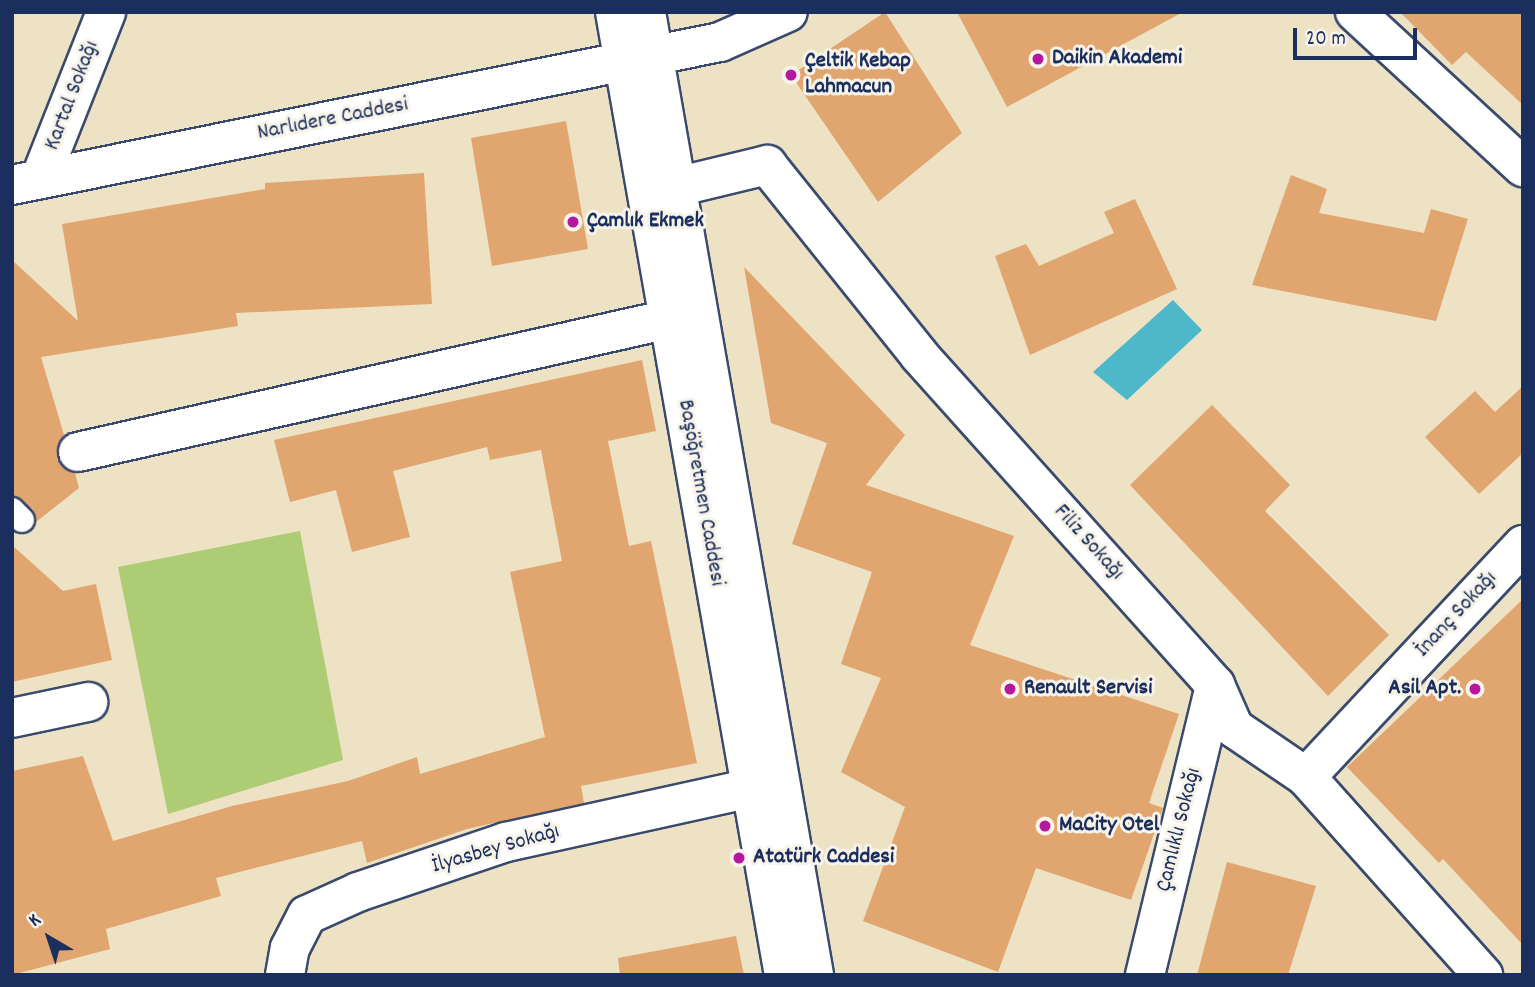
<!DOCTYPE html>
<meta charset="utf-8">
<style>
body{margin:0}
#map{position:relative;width:1535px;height:987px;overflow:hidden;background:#ede2c4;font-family:Dekko,sans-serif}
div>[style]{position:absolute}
.green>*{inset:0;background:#adcc74}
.water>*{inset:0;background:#4db8c9}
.building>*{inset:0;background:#e1a56f}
.roads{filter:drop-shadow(2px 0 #3a4a6d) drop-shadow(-2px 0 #3a4a6d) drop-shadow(0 2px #3a4a6d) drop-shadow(0 -2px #3a4a6d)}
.service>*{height:24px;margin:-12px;padding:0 12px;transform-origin:12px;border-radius:12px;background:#fff}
.minor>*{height:38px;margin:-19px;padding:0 19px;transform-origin:19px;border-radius:19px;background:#fff}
.tertiary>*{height:38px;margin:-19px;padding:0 19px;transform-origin:19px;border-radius:19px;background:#fff}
.primary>*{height:38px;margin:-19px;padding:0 19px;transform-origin:19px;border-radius:19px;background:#fff}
.dots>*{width:19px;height:19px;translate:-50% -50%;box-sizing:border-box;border:4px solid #f7f3e8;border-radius:50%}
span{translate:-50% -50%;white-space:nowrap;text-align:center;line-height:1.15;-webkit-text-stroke:6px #f7f3e8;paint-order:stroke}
.poi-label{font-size:23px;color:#1b2f5e;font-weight:700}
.left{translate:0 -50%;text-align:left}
.right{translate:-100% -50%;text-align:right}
.street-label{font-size:23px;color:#1b2f5e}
.frame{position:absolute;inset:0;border:14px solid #1b2f5e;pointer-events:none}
.north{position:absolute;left:14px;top:903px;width:70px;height:70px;-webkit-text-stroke:5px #f7f3e8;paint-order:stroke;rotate:321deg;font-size:19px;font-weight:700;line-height:28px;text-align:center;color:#1b2f5e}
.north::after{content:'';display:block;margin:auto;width:24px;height:32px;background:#1b2f5e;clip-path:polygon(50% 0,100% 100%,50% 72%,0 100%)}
.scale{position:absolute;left:1293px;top:28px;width:124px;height:32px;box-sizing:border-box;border:4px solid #1b2f5e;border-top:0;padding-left:9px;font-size:21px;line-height:24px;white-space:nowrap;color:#1b2f5e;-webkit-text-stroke:5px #f7f3e8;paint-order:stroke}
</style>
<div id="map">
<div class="green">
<div style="clip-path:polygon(300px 531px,343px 760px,168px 814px,118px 567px)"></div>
</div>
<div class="water">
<div style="clip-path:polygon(1173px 300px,1202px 330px,1127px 400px,1093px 372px)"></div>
</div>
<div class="building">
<div style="clip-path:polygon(885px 12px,962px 133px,878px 202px,791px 75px)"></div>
<div style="clip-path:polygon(957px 12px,1183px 12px,1007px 107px)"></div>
<div style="clip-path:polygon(1400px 12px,1523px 12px,1523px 105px,1466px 52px,1452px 65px)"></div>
<div style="clip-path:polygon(566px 121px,588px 249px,492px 266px,471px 138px)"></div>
<div style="clip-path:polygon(424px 173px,432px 304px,236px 313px,238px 326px,41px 357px,64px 435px,57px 457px,62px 467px,75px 473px,79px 488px,36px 522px,33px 509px,12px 496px,12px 260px,78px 321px,62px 224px,265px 189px,265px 183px)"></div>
<div style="clip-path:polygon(1291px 175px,1327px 189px,1319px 213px,1424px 233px,1431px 209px,1468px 219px,1436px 321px,1252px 285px)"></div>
<div style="clip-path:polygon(1135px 199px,1177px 289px,1030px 355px,995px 256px,1026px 244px,1039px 266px,1114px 233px,1104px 212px)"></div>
<div style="clip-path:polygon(744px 267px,905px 435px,866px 485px,1014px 536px,970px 645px,1179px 714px,1149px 803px,1163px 808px,1131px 900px,1036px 868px,998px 972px,863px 921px,905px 807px,841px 772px,881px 678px,841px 664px,872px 572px,792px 544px,827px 443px,771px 423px)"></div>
<div style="clip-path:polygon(642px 360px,656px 431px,608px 441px,629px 546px,651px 541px,697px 763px,581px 786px,584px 803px,467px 829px,367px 863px,362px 841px,216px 878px,221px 896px,106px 929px,110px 949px,12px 975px,12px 771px,83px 756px,113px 841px,232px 806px,348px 781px,417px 757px,420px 774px,545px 737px,510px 572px,562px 561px,541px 450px,490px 460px,487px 447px,393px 471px,410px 537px,352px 552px,336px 490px,290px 502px,274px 440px)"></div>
<div style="clip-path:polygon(1523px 386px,1523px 453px,1479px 494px,1425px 437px,1475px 391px,1495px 412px)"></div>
<div style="clip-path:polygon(1212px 405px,1290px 485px,1265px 511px,1389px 635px,1328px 696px,1130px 485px)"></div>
<div style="clip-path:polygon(12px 545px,63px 591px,96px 584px,112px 660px,12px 682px)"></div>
<div style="clip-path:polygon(1523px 599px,1523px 945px,1443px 859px,1439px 863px,1347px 767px)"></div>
<div style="clip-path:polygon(1227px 862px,1316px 886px,1288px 975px,1197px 975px)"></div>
<div style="clip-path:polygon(736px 936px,744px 975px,620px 975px,618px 958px)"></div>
</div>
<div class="roads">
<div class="service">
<div style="left:12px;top:510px;width:14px;rotate:45deg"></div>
</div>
<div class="minor">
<div style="left:1355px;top:12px;width:229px;rotate:42.7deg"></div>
<div style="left:40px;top:179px;width:180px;rotate:-68.4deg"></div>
<div style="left:676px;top:187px;width:94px;rotate:-13.6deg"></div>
<div style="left:767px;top:165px;width:243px;rotate:51.3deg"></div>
<div style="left:919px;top:355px;width:443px;rotate:48.1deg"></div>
<div style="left:1215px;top:685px;width:47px;rotate:66.2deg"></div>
<div style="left:1234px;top:728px;width:87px;rotate:34.2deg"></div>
<div style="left:1306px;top:777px;width:266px;rotate:48.2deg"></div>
<div style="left:78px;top:452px;width:606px;rotate:-12.68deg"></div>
<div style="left:12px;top:718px;width:78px;rotate:-11.9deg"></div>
<div style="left:1306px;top:777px;width:318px;rotate:-46.9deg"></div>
<div style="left:285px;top:975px;width:27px;rotate:-80deg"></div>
<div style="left:290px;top:948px;width:37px;rotate:-63deg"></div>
<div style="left:307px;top:915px;width:56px;rotate:-24.3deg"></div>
<div style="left:358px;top:892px;width:156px;rotate:-18.7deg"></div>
<div style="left:506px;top:842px;width:252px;rotate:-12.4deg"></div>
<div style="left:1145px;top:975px;width:298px;rotate:-76.4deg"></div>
</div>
<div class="tertiary">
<div style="left:12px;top:185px;width:722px;rotate:-11.42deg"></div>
<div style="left:720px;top:42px;width:74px;rotate:-23.8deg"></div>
</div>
<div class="primary">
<div style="left:615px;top:12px;width:978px;rotate:80.05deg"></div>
<div style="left:646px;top:12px;width:978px;rotate:80.1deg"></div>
</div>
</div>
<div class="dots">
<div style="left:1038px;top:59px;background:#b5179e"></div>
<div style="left:791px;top:75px;background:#b5179e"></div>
<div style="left:573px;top:222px;background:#b5179e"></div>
<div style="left:1010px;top:689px;background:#b5179e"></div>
<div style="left:1475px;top:689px;background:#b5179e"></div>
<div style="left:1045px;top:826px;background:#b5179e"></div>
<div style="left:739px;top:858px;background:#b5179e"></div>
</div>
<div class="poi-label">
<span class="left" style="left:1052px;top:59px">Daikin Akademi</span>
<span class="left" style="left:805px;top:75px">Çeltik Kebap<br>Lahmacun</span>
<span class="left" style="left:587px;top:222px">Çamlık Ekmek</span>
<span class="left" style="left:1024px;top:689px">Renault Servisi</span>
<span class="right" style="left:1461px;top:689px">Asil Apt.</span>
<span class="left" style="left:1059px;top:826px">MaCity Otel</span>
<span class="left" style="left:753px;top:858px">Atatürk Caddesi</span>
</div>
<div class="street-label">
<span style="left:73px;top:96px;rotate:-69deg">Kartal Sokağı</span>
<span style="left:333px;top:120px;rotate:-11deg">Narlıdere Caddesi</span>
<span style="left:700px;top:493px;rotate:80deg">Başöğretmen Caddesi</span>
<span style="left:1088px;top:543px;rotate:48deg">Filiz Sokağı</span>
<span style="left:1457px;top:615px;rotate:-47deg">İnanç Sokağı</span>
<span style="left:1180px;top:830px;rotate:-76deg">Çamlıklı Sokağı</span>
<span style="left:496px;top:850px;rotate:-16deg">İlyasbey Sokağı</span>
</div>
<div class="frame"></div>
<div class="north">K</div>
<div class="scale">20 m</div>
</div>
